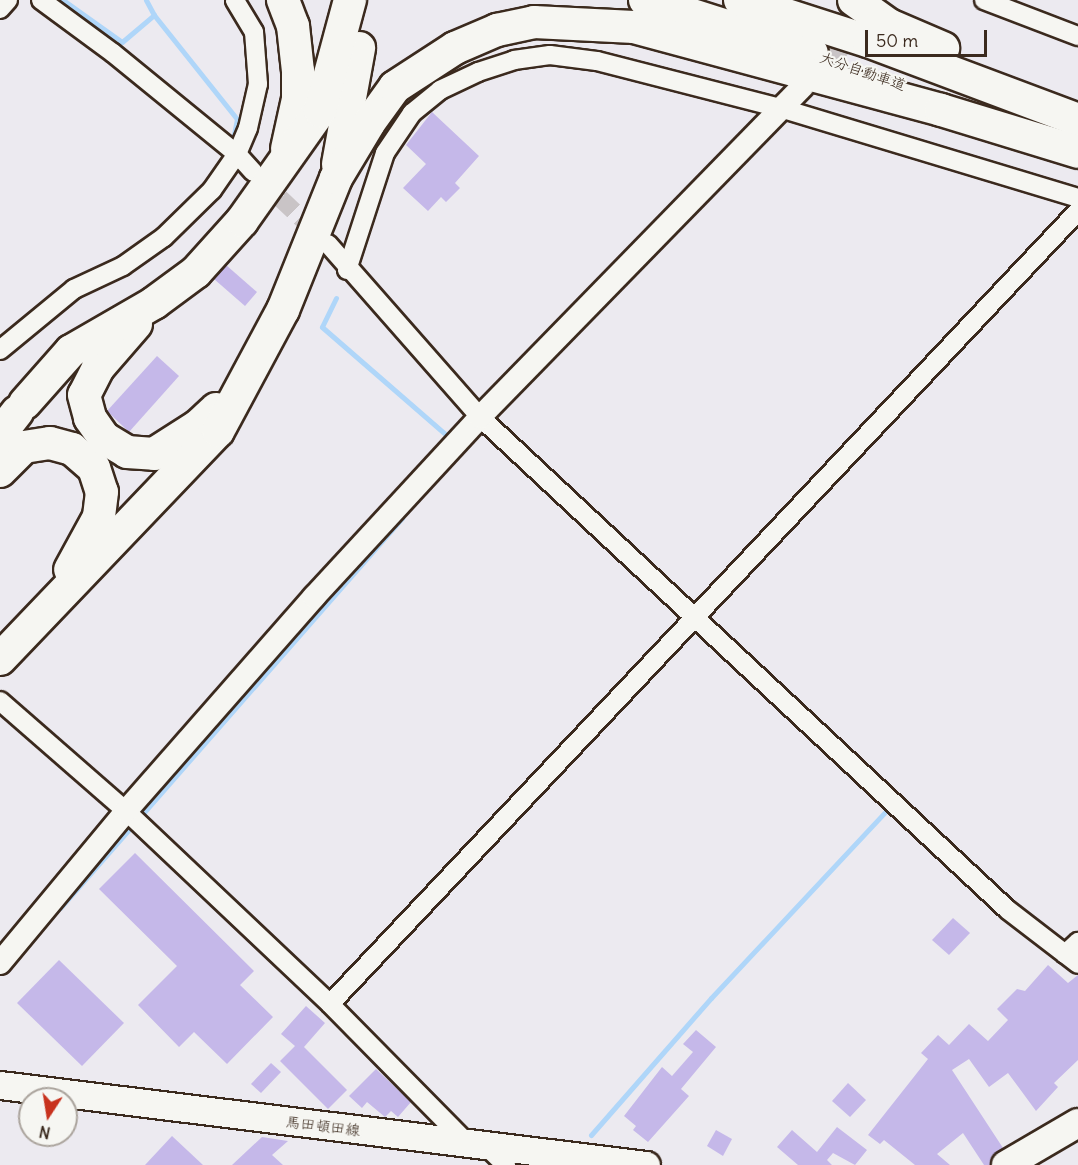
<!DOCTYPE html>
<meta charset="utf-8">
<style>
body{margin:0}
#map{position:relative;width:1078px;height:1165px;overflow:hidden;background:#eceaf0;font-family:Delius,"Klee One",sans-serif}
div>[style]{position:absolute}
.stream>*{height:5px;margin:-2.5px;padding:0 2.5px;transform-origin:2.5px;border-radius:2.5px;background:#afd6f9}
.building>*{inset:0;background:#c5b8e9}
.minor-tunnel>*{height:18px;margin-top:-9px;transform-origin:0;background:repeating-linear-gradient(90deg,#c9c4c6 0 18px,transparent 0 27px)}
.tertiary-tunnel>*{height:22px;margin-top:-11px;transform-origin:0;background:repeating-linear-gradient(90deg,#c9c4c6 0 22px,transparent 0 33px)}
.roads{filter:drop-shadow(2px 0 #3b2a1e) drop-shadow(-2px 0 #3b2a1e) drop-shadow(0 2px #3b2a1e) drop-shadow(0 -2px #3b2a1e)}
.minor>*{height:18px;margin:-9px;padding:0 9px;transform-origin:9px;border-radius:9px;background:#f6f6f2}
.tertiary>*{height:22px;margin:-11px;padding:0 11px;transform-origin:11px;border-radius:11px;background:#f6f6f2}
.primary>*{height:27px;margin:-13.5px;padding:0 13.5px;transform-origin:13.5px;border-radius:13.5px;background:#f6f6f2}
.trunk>*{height:28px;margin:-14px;padding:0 14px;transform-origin:14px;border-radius:14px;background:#f6f6f2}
.motorway>*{height:32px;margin:-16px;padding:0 16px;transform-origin:16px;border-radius:16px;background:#f6f6f2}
span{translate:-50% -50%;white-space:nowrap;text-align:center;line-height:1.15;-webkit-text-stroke:4.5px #f6f6f2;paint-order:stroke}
.street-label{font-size:15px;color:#3b2a1e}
.north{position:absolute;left:18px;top:1087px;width:60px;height:60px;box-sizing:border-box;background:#f6f6f2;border:2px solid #aba49d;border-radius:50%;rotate:192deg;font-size:16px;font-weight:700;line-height:24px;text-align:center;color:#3b2a1e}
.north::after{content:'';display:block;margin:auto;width:21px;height:27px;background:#c8321e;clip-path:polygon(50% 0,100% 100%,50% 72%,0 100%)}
.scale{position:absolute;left:865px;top:30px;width:122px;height:27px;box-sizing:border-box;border:3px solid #3b2a1e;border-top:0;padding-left:8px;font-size:18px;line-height:21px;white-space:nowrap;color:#3b2a1e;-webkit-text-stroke:4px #f6f6f2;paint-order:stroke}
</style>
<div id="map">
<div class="stream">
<div style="left:63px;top:0;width:72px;rotate:35.4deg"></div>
<div style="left:122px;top:42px;width:42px;rotate:-40.2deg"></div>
<div style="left:146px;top:0;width:17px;rotate:62deg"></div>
<div style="left:154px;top:15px;width:133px;rotate:51.4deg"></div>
<div style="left:237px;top:119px;width:25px;rotate:101deg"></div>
<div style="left:336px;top:298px;width:32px;rotate:116deg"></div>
<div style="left:322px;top:327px;width:171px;rotate:41deg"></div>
<div style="left:60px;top:908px;width:519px;rotate:-48.75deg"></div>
<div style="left:591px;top:1135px;width:182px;rotate:-48.8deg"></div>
<div style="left:711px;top:998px;width:258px;rotate:-46.9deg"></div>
</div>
<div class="building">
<div style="clip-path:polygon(432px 112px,479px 156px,455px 183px,460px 188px,446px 202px,441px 197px,428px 211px,403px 188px,426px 164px,406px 145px)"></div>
<div style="clip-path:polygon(226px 265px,257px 292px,245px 306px,214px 279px)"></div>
<div style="clip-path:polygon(157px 356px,179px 376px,129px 432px,107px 411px)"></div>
<div style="clip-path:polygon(135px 853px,254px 971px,240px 985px,273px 1017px,227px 1064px,194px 1032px,179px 1047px,138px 1005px,177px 966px,99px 889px)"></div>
<div style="clip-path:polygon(953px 918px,970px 933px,949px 955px,932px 940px)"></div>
<div style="clip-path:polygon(59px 960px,124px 1023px,82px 1066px,17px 1003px)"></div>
<div style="clip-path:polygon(1048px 965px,1068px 983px,1078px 975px,1078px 1060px,1054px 1083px,1058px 1087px,1036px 1111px,1008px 1073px,989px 1087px,969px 1059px,952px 1070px,1003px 1148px,992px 1156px,990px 1165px,984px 1165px,963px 1133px,937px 1154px,950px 1165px,915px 1165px,884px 1140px,880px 1144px,868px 1135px,928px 1059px,921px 1053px,938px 1035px,949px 1045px,969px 1024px,988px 1041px,1008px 1020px,997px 1009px,1017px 989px,1025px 991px)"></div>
<div style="clip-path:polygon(306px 1006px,325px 1023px,304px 1047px,347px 1090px,328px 1109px,280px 1061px,295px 1046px,281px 1034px)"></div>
<div style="clip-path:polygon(696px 1030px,716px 1047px,681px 1089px,689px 1096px,648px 1142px,633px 1130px,636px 1126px,624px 1116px,662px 1067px,672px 1076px,693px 1052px,683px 1044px)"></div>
<div style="clip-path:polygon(271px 1063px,281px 1072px,261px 1093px,251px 1084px)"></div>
<div style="clip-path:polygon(376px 1069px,411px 1102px,398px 1117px,391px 1111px,385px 1117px,367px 1102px,362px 1108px,349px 1096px)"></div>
<div style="clip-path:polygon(848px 1083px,866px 1100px,850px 1117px,832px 1101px)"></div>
<div style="clip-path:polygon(837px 1127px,867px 1150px,855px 1165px,833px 1153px,827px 1160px,832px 1165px,798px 1165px,777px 1147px,792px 1130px,817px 1152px)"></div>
<div style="clip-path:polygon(716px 1130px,732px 1139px,723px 1156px,707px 1146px)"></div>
<div style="clip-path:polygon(172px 1136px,203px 1165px,145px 1165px)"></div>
<div style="clip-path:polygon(262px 1137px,288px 1141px,272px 1155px,283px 1165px,232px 1165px)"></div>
</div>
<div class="minor-tunnel">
<div style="left:261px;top:180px;width:80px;rotate:43.5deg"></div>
</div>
<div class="tertiary-tunnel">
<div style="left:805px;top:84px;width:115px;rotate:-46.8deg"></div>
</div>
<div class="roads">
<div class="minor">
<div style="left:41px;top:0;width:89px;rotate:36.4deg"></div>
<div style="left:113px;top:53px;width:160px;rotate:39.2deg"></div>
<div style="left:237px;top:154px;width:24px;rotate:48deg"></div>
<div style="left:984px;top:0;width:101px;rotate:21deg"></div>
<div style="left:0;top:9px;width:12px;rotate:-48deg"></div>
<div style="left:328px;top:244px;width:230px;rotate:48.7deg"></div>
<div style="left:480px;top:417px;width:722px;rotate:43.04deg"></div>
<div style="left:1008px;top:910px;width:88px;rotate:37.6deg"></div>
<div style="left:347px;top:270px;width:123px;rotate:-72deg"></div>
<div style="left:385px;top:153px;width:48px;rotate:-56deg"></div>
<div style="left:412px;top:113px;width:36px;rotate:-39deg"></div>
<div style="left:440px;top:90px;width:42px;rotate:-25.3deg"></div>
<div style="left:478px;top:72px;width:38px;rotate:-18deg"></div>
<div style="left:514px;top:60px;width:36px;rotate:-8deg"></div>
<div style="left:550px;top:55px;width:47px;rotate:7.3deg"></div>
<div style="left:597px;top:61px;width:189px;rotate:14.4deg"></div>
<div style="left:780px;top:108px;width:311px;rotate:16.8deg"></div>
<div style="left:0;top:350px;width:96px;rotate:-39.5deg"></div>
<div style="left:74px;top:289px;width:54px;rotate:-25.1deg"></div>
<div style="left:123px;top:266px;width:50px;rotate:-35.3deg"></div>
<div style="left:164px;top:237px;width:67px;rotate:-44.4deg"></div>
<div style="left:212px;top:190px;width:44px;rotate:-55.2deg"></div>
<div style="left:237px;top:154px;width:28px;rotate:-67deg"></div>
<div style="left:248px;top:128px;width:45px;rotate:-77.2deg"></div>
<div style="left:258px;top:84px;width:52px;rotate:-94.4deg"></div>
<div style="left:254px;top:32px;width:37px;rotate:-121deg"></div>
<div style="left:0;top:701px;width:167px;rotate:41.1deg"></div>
<div style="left:126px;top:811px;width:281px;rotate:43.4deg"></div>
<div style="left:330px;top:1004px;width:195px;rotate:45.4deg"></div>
<div style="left:1065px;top:954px;width:18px;rotate:-43deg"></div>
<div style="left:330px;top:1004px;width:1090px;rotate:-46.67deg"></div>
<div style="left:486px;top:1146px;width:28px;rotate:44deg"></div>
</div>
<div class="tertiary">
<div style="left:0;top:963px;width:197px;rotate:-50.3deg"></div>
<div style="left:126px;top:811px;width:285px;rotate:-48.7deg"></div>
<div style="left:314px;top:597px;width:245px;rotate:-47.3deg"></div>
<div style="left:480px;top:417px;width:462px;rotate:-45.7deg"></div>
</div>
<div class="primary">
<div style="left:0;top:1085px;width:651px;rotate:7.06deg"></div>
</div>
<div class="trunk">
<div style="left:1006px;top:1165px;width:83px;rotate:-30.3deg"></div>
</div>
<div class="motorway">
<div style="left:283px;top:0;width:28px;rotate:69deg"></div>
<div style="left:293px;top:26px;width:45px;rotate:83.7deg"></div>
<div style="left:298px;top:71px;width:28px;rotate:90deg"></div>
<div style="left:298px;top:99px;width:51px;rotate:102.4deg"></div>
<div style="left:645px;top:0;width:175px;rotate:17.6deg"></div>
<div style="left:740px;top:0;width:134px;rotate:17.8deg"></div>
<div style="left:868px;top:41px;width:224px;rotate:20.6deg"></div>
<div style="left:854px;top:0;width:43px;rotate:35.5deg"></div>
<div style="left:889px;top:25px;width:59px;rotate:23.1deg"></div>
<div style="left:338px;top:164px;width:118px;rotate:-79.7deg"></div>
<div style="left:136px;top:324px;width:58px;rotate:130.8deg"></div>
<div style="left:98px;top:368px;width:30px;rotate:117deg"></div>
<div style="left:84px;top:395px;width:24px;rotate:75deg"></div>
<div style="left:90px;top:418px;width:24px;rotate:55deg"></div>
<div style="left:104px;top:438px;width:27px;rotate:31deg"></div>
<div style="left:127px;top:452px;width:27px;rotate:4deg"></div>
<div style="left:154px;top:454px;width:52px;rotate:-32.5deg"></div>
<div style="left:198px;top:426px;width:25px;rotate:-43deg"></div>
<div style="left:25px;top:403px;width:69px;rotate:-48.5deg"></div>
<div style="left:71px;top:351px;width:96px;rotate:-30deg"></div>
<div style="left:154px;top:303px;width:52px;rotate:-36.4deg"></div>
<div style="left:196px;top:272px;width:69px;rotate:-48deg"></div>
<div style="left:242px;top:221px;width:135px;rotate:-54.7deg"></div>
<div style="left:320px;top:111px;width:115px;rotate:-74.9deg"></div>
<div style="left:0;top:434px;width:28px;rotate:-52deg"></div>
<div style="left:0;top:471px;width:34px;rotate:-45deg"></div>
<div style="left:24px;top:447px;width:26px;rotate:-9deg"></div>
<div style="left:50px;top:443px;width:23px;rotate:15deg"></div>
<div style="left:72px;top:449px;width:29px;rotate:41deg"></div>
<div style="left:94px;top:468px;width:25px;rotate:72deg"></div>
<div style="left:102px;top:492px;width:25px;rotate:97deg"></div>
<div style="left:99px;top:517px;width:60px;rotate:118.7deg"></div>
<div style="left:0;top:659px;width:315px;rotate:-46.3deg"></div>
<div style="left:218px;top:431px;width:137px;rotate:-61.8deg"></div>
<div style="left:283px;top:310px;width:142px;rotate:-68.1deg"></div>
<div style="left:336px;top:178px;width:64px;rotate:-59deg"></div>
<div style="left:369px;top:123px;width:44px;rotate:-54.2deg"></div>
<div style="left:395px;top:87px;width:72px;rotate:-33deg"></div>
<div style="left:455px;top:48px;width:46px;rotate:-23.2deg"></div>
<div style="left:497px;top:30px;width:38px;rotate:-12deg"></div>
<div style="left:534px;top:22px;width:100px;rotate:2.9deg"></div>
<div style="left:634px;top:27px;width:318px;rotate:15.1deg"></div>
<div style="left:941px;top:110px;width:143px;rotate:17deg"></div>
</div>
</div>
<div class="street-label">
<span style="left:863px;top:71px;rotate:19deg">大分自動車道</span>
<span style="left:323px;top:1126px;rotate:7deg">馬田頓田線</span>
</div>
<div class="north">N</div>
<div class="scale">50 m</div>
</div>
